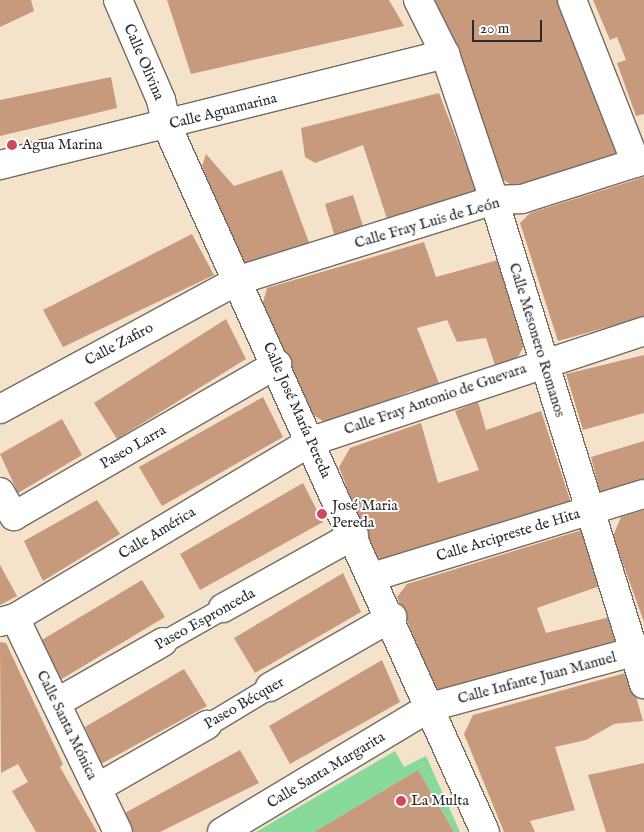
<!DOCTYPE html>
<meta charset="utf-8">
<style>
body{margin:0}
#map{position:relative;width:644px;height:832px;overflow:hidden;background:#f4e2ca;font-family:"IM FELL English",serif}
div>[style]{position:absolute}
.green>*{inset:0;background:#87da9c}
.building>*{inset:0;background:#c89a7d}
.roads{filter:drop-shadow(1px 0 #716b63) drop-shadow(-1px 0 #716b63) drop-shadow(0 1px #716b63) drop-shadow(0 -1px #716b63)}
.pedestrian>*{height:21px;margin:-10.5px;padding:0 10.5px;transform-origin:10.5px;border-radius:10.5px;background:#fff}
.minor>*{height:28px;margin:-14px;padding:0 14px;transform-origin:14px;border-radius:14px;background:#fff}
.dots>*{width:14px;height:14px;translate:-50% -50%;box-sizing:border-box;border:2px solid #fff;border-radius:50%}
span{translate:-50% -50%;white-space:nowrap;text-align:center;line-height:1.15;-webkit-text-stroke:4px #fff;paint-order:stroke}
.street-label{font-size:15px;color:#2b2b2b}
.poi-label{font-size:15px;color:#2b2b2b}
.left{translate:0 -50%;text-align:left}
.scale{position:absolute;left:472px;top:20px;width:70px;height:22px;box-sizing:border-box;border:2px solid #2b2b2b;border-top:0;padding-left:6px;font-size:15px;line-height:18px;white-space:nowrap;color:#2b2b2b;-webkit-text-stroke:4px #fff;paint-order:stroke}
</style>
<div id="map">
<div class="green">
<div style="clip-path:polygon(395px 751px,404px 767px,426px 756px,460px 832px,454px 832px,418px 770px,314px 832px,256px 832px)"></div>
</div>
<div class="building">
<div style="clip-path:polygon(0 0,31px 0,34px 11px,0 27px)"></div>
<div style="clip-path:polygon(167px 0,389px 0,404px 26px,191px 74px)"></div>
<div style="clip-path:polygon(435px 0,559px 0,619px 149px,618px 157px,514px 187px,502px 179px,456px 44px)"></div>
<div style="clip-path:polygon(593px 0,644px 0,644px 114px,636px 116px,617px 63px,626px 60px,617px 37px,610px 40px)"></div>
<div style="clip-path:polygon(111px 77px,117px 108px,0 136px,0 100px)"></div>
<div style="clip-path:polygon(439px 93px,478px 195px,388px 222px,363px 145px,315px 163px,305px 157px,301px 128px)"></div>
<div style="clip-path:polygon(206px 154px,234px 186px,282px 170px,310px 245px,252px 267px,241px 259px,202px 166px)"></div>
<div style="clip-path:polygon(644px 177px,644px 317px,558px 341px,520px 223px,530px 213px)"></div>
<div style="clip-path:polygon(353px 195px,364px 229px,335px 237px,325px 204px)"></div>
<div style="clip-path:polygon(192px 234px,214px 275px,63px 347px,43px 310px)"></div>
<div style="clip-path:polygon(424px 242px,436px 277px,498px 260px,525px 344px,517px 359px,495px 365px,486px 338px,457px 342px,447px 320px,417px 328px,440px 386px,411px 391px,329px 425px,312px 414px,262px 306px,267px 288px)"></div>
<div style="clip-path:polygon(226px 319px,246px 359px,117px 439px,94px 403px)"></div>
<div style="clip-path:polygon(644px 355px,644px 413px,583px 430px,566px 374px)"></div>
<div style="clip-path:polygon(263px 397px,283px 437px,162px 506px,139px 467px)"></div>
<div style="clip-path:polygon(478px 402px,486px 430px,541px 411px,571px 503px,387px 564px,372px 553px,339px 467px,350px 448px,421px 423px,438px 483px,479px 470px,455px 411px)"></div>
<div style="clip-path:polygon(62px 419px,82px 455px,18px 493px,0 454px)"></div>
<div style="clip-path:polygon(644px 441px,644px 479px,600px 492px,591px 457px)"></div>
<div style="clip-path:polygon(303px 483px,323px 522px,200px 590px,180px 554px)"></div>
<div style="clip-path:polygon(97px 500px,120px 534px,43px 581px,24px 541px)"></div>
<div style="clip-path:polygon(644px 510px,644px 622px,613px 536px,621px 517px)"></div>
<div style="clip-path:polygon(582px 530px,600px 586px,537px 608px,546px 633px,610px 617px,618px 645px,448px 695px,436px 689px,397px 597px,407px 584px)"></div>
<div style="clip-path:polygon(0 565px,17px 596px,0 605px)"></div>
<div style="clip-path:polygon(343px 573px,361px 612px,255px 673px,234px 638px)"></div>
<div style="clip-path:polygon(142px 580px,165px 617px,60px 680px,40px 641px)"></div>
<div style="clip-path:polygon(0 642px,6px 643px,63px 764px,60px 767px,97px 832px,36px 832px,12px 791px,28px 782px,18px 764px,1px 773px)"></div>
<div style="clip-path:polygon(382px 660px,400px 702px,290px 764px,269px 726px)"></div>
<div style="clip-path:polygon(184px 669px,207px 706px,101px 764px,85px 727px)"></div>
<div style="clip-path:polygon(629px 672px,643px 721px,614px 724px,586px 740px,555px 747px,575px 810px,530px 821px,535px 832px,504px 832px,464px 734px,473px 715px)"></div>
<div style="clip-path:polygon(240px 750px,259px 783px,160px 832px,132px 832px,123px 814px)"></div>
<div style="clip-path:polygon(644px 763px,644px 832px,606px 832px,588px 775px)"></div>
<div style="clip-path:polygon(418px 770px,454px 832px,314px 832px)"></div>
</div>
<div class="roads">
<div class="pedestrian">
<div style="left:163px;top:642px;width:69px;rotate:-29.5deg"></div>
<div style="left:207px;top:725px;width:74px;rotate:-31.1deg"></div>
</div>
<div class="minor">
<div style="left:118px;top:0;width:109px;rotate:66.7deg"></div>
<div style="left:161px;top:100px;width:27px;rotate:77deg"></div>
<div style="left:167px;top:126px;width:774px;rotate:65.75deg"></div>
<div style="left:418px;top:0;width:60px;rotate:63.4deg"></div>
<div style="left:445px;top:54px;width:154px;rotate:71.4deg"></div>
<div style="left:494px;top:200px;width:507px;rotate:72.78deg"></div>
<div style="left:572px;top:0;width:175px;rotate:68.6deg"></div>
<div style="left:0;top:165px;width:459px;rotate:-14deg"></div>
<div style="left:0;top:409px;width:272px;rotate:-28.4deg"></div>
<div style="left:239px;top:280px;width:267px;rotate:-17.4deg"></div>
<div style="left:494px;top:200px;width:28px;rotate:-2deg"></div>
<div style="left:522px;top:199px;width:128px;rotate:-17.7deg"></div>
<div style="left:0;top:492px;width:28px;rotate:60deg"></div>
<div style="left:14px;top:516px;width:304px;rotate:-30deg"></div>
<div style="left:372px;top:577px;width:284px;rotate:-17deg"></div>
<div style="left:223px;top:608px;width:150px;rotate:-29.1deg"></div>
<div style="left:15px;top:618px;width:237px;rotate:64.3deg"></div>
<div style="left:0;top:622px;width:16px;rotate:-15deg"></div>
<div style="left:15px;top:618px;width:346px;rotate:-30.8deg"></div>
<div style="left:312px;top:441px;width:350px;rotate:-18.3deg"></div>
<div style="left:270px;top:687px;width:141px;rotate:-29.8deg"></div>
<div style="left:56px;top:703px;width:123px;rotate:-29.7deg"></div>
<div style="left:97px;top:788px;width:127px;rotate:-29.8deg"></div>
<div style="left:222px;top:832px;width:243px;rotate:-31deg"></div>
<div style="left:430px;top:707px;width:222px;rotate:-15.2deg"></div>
</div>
</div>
<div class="dots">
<div style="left:12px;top:145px;background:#d1495b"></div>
<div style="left:322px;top:514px;background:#d1495b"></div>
<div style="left:401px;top:801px;background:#d1495b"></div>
</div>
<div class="street-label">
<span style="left:144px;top:62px;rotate:67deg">Calle Olivina</span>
<span style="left:223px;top:111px;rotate:-14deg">Calle Aguamarina</span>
<span style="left:427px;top:223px;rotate:-16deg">Calle Fray Luis de León</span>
<span style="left:537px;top:340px;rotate:73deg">Calle Mesonero Romanos</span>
<span style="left:119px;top:344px;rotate:-28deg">Calle Zafiro</span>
<span style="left:435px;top:399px;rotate:-19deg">Calle Fray Antonio de Guevara</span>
<span style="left:297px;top:410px;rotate:66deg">Calle José María Pereda</span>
<span style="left:133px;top:447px;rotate:-30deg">Paseo Larra</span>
<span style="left:157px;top:533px;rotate:-31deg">Calle América</span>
<span style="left:508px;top:535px;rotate:-17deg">Calle Arcipreste de Hita</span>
<span style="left:205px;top:619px;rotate:-29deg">Paseo Espronceda</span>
<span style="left:537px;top:678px;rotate:-15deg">Calle Infante Juan Manuel</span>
<span style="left:244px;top:703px;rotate:-30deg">Paseo Bécquer</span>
<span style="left:67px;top:725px;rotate:64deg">Calle Santa Mónica</span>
<span style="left:326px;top:770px;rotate:-31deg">Calle Santa Margarita</span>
</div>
<div class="poi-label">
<span class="left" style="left:22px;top:145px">Agua Marina</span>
<span class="left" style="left:332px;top:514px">José Maria<br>Pereda</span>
<span class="left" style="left:411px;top:801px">La Multa</span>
</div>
<div class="scale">20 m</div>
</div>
